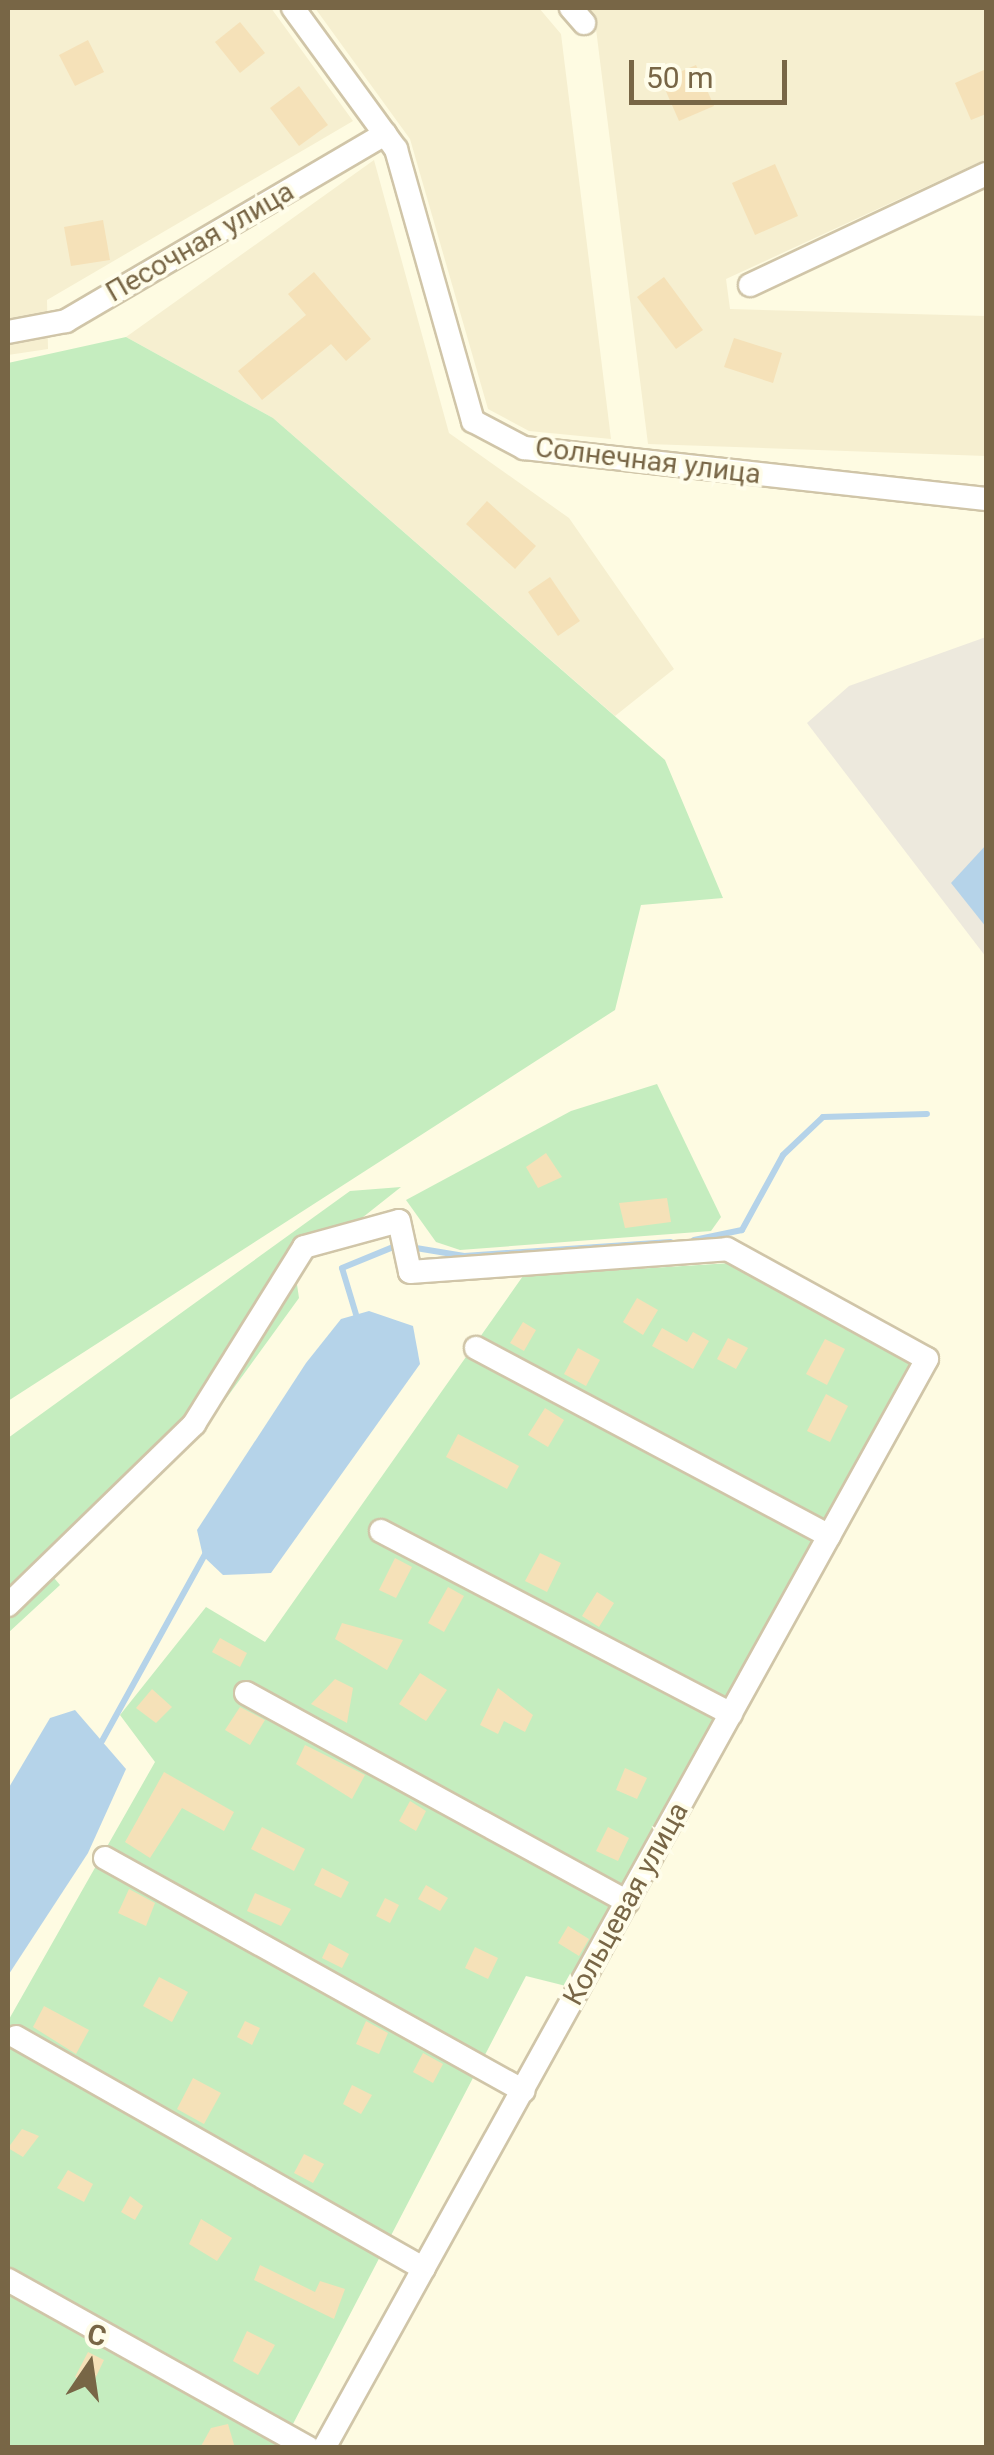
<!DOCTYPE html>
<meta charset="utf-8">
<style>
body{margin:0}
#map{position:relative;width:994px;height:2455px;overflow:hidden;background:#fefbe2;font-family:Roboto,sans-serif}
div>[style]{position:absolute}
.residential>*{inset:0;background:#f6efd0}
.industrial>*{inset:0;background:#ede9dd}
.green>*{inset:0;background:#c5edbf}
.water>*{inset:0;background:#b5d3e9}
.stream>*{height:6px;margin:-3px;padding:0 3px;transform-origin:3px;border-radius:3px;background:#b5d3e9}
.building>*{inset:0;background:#f5e1b8}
.roads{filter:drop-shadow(2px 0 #d0c5a8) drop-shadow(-2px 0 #d0c5a8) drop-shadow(0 2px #d0c5a8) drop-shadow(0 -2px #d0c5a8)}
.minor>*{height:22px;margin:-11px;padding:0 11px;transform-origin:11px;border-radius:11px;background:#fff}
span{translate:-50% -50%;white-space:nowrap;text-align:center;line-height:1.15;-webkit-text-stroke:8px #fffdea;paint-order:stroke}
.street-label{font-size:28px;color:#786646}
.frame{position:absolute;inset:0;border:10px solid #786646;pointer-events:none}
.north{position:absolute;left:40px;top:2315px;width:100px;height:100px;-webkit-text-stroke:8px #fffdea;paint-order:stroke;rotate:13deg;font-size:28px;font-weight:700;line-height:40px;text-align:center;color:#786646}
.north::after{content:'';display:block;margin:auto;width:35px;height:45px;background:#786646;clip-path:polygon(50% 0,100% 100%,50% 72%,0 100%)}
.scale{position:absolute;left:629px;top:60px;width:158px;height:45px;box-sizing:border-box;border:5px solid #786646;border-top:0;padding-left:12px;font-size:30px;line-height:35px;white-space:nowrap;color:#786646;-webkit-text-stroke:8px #fffdea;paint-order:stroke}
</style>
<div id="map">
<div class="residential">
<div style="clip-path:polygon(8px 8px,271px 8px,353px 121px,47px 300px,48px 349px,8px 355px)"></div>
<div style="clip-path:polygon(315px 8px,539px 8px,561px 34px,611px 439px,529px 431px,488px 409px,410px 139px)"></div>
<div style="clip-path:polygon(584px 8px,986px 8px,986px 159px,726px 279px,730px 309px,986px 316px,986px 456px,648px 444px,595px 21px)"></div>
<div style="clip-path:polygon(374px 160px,449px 433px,569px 518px,674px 669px,615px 716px,273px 418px,126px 337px)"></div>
</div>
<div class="industrial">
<div style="clip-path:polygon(986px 637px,986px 957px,807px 723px,849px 686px)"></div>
</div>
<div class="green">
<div style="clip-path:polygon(126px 337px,273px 418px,665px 760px,723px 898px,641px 905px,615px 1010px,8px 1401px,8px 363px)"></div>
<div style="clip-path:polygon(657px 1084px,721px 1217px,711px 1231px,460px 1250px,436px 1242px,406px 1200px,571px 1111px)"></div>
<div style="clip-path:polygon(401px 1187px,295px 1271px,299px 1298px,204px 1429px,44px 1566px,60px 1585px,8px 1633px,8px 1438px,350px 1191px)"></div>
<div style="clip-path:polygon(731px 1263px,912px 1364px,570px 1987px,526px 1976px,281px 2447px,8px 2448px,8px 2021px,155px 1762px,120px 1715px,206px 1607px,265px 1642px,523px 1276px)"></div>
</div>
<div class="water">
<div style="clip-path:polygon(986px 845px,986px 927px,951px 883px)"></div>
<div style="clip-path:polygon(369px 1311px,413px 1326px,420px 1364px,271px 1573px,223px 1575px,203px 1556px,197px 1530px,306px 1363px,341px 1319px)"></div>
<div style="clip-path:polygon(75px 1710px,126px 1769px,88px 1853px,9px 1974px,8px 1789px,50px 1718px)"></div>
</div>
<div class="stream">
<div style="left:694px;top:1240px;width:49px;rotate:-11.8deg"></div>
<div style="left:742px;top:1230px;width:85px;rotate:-61.3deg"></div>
<div style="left:783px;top:1155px;width:55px;rotate:-43.5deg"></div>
<div style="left:823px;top:1117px;width:104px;rotate:-1.7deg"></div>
<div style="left:410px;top:1247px;width:55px;rotate:9.5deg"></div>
<div style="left:464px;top:1256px;width:207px;rotate:-3.9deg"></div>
<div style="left:358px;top:1321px;width:55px;rotate:-106.8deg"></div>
<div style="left:342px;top:1268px;width:61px;rotate:-22.3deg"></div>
<div style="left:102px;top:1741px;width:217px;rotate:-61.1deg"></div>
</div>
<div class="building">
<div style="clip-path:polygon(240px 22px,265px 53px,240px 73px,215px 42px)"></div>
<div style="clip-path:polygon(88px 40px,104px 72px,75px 86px,59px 55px)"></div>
<div style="clip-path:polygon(696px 65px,714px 106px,679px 121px,661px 80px)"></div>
<div style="clip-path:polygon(986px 69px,986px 114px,971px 120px,955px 83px)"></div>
<div style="clip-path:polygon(299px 86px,328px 125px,299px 146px,270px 108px)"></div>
<div style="clip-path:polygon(775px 164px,798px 216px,755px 235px,732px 183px)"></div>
<div style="clip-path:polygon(103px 220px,110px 260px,71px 266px,64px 227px)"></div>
<div style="clip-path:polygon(314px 272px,371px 339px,346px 361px,331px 344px,262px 400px,238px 371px,306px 315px,288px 294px)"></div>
<div style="clip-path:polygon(664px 277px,703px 330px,676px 349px,637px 297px)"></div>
<div style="clip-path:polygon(734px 338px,782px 353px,773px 383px,724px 367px)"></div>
<div style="clip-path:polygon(487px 501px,536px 546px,515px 569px,466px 524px)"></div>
<div style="clip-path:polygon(550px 577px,580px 621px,558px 636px,528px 592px)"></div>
<div style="clip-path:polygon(546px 1153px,562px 1177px,538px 1188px,526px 1167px)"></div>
<div style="clip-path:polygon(667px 1198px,671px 1222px,625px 1228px,619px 1203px)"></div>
<div style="clip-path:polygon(637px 1298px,658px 1310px,643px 1335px,623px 1322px)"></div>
<div style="clip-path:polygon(523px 1322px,536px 1330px,524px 1351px,510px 1343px)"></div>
<div style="clip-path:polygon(662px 1328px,687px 1342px,693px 1332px,709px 1341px,693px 1369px,652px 1346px)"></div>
<div style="clip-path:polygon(728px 1338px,748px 1348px,736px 1369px,717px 1359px)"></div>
<div style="clip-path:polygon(825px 1339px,845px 1349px,827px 1385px,806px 1374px)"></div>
<div style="clip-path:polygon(578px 1348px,600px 1360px,586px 1386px,564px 1374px)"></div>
<div style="clip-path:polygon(826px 1394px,848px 1406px,830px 1442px,807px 1431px)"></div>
<div style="clip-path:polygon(545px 1408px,564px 1420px,548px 1447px,528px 1435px)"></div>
<div style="clip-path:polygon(458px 1434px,519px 1466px,507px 1489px,446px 1457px)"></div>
<div style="clip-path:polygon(540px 1553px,561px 1563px,547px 1592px,525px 1581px)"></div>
<div style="clip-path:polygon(395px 1558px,412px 1567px,396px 1598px,379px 1590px)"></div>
<div style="clip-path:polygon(448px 1587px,464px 1596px,444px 1632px,428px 1623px)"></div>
<div style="clip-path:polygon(597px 1592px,614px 1603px,599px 1627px,582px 1616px)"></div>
<div style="clip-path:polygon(342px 1623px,403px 1640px,387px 1670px,335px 1639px)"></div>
<div style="clip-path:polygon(220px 1638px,247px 1653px,240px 1667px,212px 1652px)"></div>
<div style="clip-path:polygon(420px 1673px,447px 1690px,426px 1721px,399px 1704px)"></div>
<div style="clip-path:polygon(335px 1679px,353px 1688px,347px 1723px,311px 1704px)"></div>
<div style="clip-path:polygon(498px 1688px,533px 1715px,525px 1732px,504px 1721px,498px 1734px,480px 1725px)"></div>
<div style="clip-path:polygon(152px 1689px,172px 1707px,156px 1723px,136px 1708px)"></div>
<div style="clip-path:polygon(240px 1707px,265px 1720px,250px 1745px,225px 1730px)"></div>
<div style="clip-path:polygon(305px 1745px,365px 1775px,352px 1799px,296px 1764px)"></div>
<div style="clip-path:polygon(625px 1768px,647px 1778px,637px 1799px,616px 1790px)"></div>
<div style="clip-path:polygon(164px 1772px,234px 1812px,224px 1831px,182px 1808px,150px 1858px,125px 1842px)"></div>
<div style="clip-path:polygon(410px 1801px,426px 1811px,416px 1831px,399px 1821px)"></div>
<div style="clip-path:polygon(262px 1827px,305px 1849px,294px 1871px,251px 1849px)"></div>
<div style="clip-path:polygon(608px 1827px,629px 1838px,618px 1861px,596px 1851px)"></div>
<div style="clip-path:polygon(322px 1868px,349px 1882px,341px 1898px,314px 1885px)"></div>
<div style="clip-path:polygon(426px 1885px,448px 1898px,440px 1911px,418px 1899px)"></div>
<div style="clip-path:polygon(129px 1889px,155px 1903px,146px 1926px,118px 1913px)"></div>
<div style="clip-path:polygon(255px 1893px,291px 1909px,281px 1926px,247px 1911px)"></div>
<div style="clip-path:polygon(385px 1898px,399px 1905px,390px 1923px,376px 1916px)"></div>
<div style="clip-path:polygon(568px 1926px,589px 1939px,579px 1956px,558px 1943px)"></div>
<div style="clip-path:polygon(329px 1943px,349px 1954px,342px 1968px,322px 1958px)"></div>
<div style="clip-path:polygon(475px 1947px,498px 1958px,488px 1979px,465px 1968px)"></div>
<div style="clip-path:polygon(159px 1977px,188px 1992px,172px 2022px,143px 2006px)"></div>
<div style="clip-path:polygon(44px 2006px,89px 2030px,76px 2054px,33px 2027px)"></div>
<div style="clip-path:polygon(245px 2021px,260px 2028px,252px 2045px,237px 2037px)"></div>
<div style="clip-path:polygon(366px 2021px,388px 2033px,379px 2054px,356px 2044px)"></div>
<div style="clip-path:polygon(423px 2053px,443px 2064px,433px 2083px,413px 2072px)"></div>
<div style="clip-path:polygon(193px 2078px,221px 2093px,204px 2124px,177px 2109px)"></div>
<div style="clip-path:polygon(352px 2085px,372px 2095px,361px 2114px,343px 2104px)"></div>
<div style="clip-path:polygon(22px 2129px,39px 2136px,23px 2157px,8px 2148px)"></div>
<div style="clip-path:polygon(304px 2154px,324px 2164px,313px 2183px,294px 2173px)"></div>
<div style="clip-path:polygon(68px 2170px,93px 2184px,84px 2202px,57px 2188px)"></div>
<div style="clip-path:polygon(130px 2196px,143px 2206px,135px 2220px,121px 2212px)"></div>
<div style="clip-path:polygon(201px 2219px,232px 2238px,217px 2261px,189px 2244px)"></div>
<div style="clip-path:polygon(260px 2265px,315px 2292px,320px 2281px,345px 2289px,334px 2319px,254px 2280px)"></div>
<div style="clip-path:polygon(247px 2331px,275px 2345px,258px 2375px,233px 2361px)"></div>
<div style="clip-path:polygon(88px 2352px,104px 2360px,92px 2385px,75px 2377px)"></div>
<div style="clip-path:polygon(228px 2424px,235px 2448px,200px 2448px,211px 2428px)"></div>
</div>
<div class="roads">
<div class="minor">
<div style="left:293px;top:8px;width:175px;rotate:53.9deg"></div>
<div style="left:396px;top:149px;width:283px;rotate:74.2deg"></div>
<div style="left:473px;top:421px;width:58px;rotate:27.9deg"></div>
<div style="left:524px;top:448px;width:465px;rotate:6.3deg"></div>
<div style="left:571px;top:8px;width:20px;rotate:49deg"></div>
<div style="left:750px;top:285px;width:261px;rotate:-25.2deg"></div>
<div style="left:8px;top:332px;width:59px;rotate:-10.7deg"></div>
<div style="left:66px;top:321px;width:370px;rotate:-30.4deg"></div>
<div style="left:476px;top:1348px;width:400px;rotate:28deg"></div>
<div style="left:381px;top:1531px;width:395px;rotate:27.6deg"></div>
<div style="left:8px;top:1605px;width:260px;rotate:-44.2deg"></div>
<div style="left:194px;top:1424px;width:208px;rotate:-58.1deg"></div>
<div style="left:304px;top:1247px;width:98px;rotate:-15.3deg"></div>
<div style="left:399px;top:1221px;width:52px;rotate:77.8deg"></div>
<div style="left:410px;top:1272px;width:318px;rotate:-4.1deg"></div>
<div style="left:727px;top:1249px;width:228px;rotate:28.8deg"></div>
<div style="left:927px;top:1359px;width:1245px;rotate:118.97deg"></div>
<div style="left:246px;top:1693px;width:435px;rotate:28.7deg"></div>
<div style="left:105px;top:1858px;width:479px;rotate:29.1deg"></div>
<div style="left:16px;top:2037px;width:469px;rotate:29.6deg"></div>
<div style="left:8px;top:2280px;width:344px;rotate:29.2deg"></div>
</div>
</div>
<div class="street-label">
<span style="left:200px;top:242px;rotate:-30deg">Песочная улица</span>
<span style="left:648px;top:461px;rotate:7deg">Солнечная улица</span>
<span style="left:626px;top:1904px;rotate:-61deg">Кольцевая улица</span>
</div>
<div class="frame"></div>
<div class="north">С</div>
<div class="scale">50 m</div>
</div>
